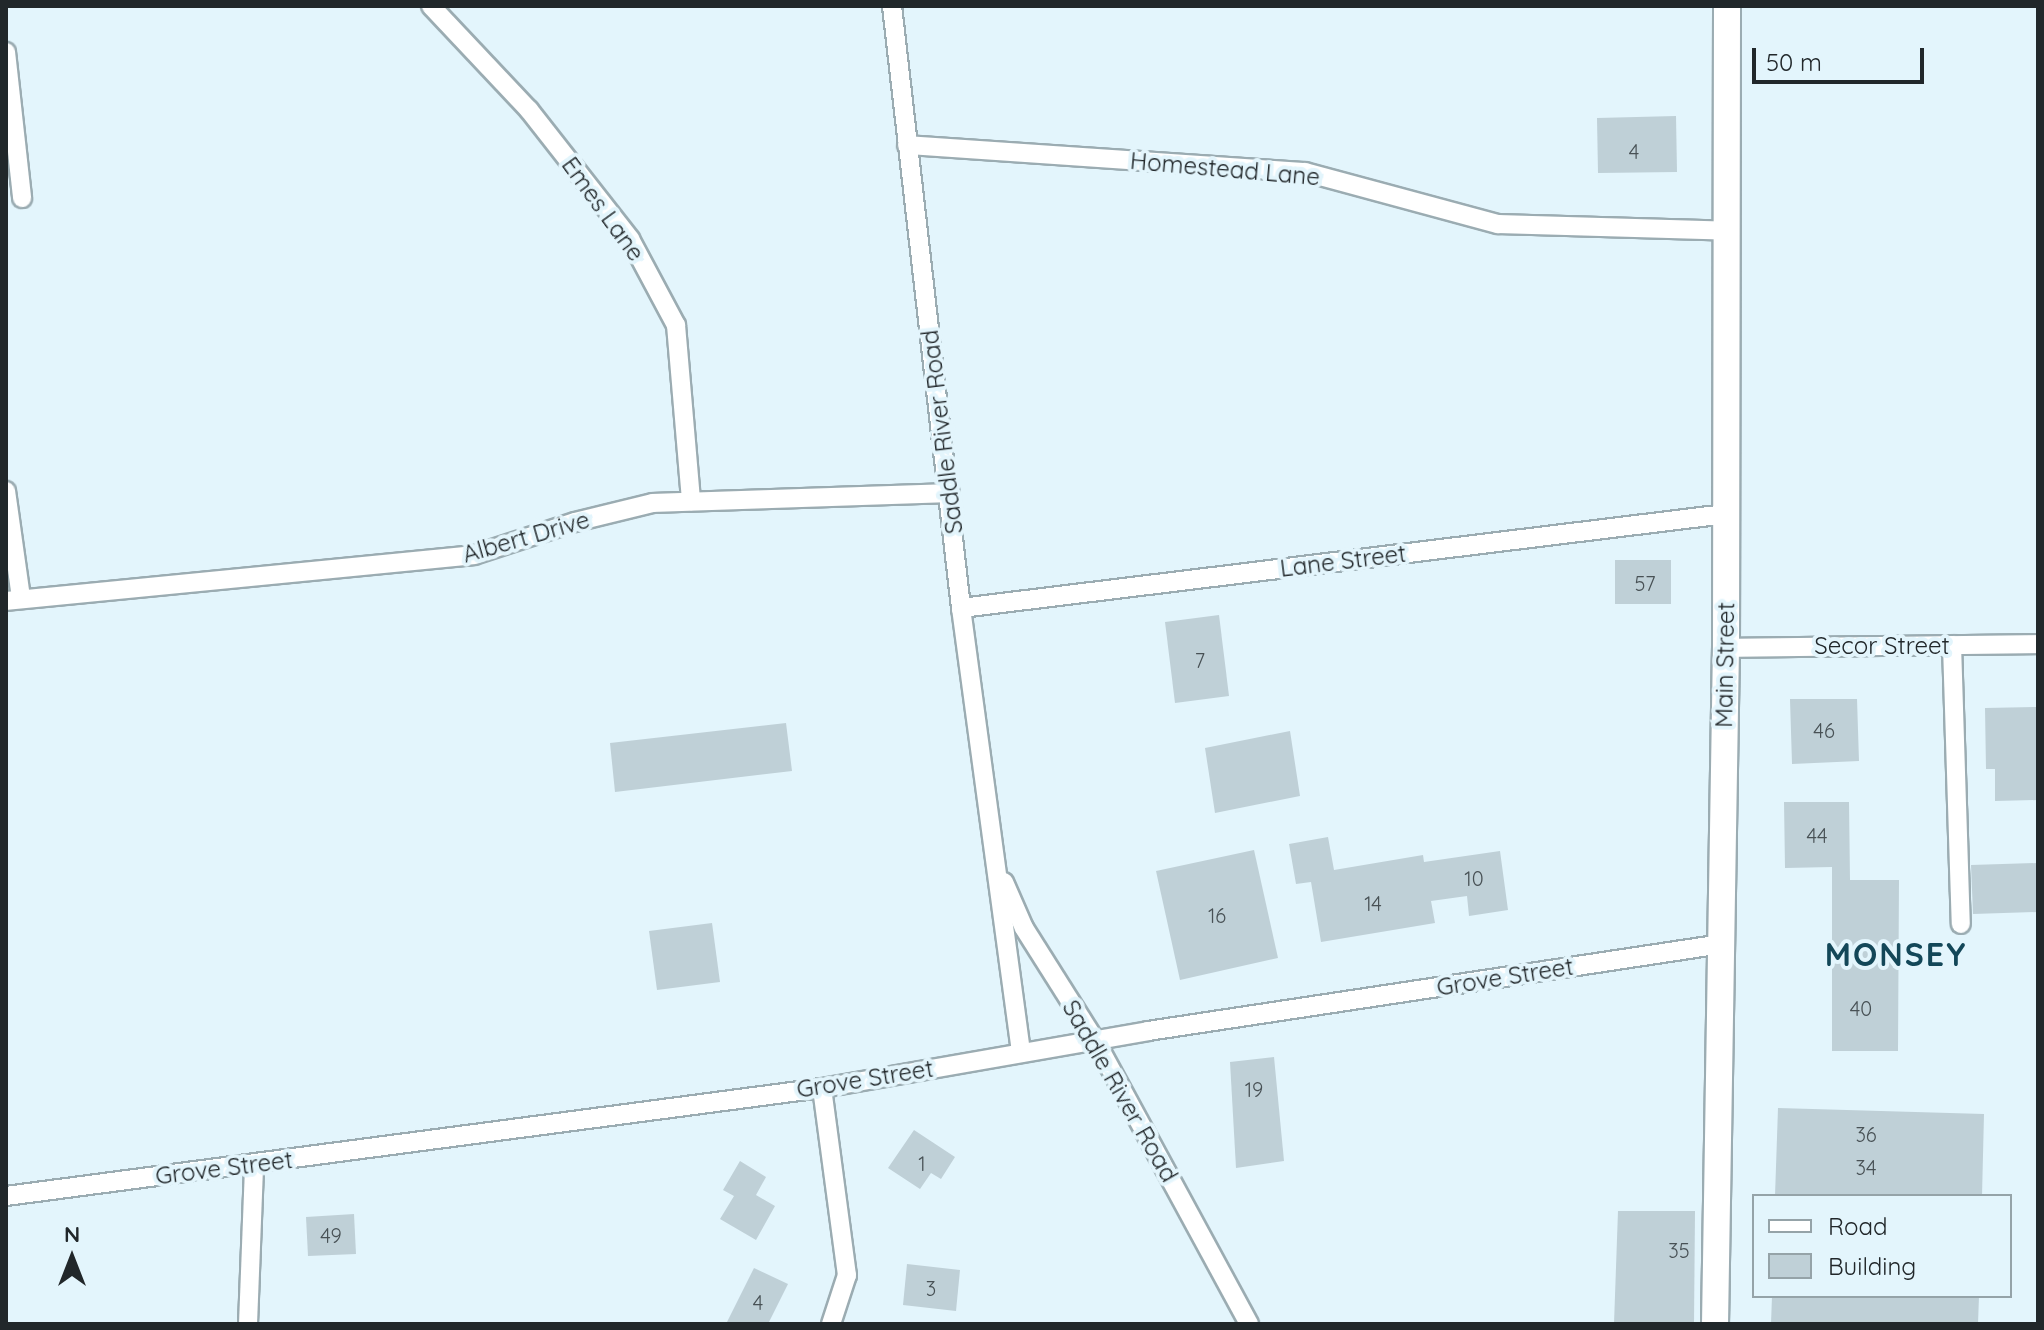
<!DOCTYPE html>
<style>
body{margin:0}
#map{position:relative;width:2044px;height:1330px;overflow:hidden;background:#e3f5fc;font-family:Quicksand,sans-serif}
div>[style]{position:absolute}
.building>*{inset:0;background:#bfd0d7}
.roads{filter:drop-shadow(2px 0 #9bacb2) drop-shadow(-2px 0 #9bacb2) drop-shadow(0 2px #9bacb2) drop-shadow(0 -2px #9bacb2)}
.minor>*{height:18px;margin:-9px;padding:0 9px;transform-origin:9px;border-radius:9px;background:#fff}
.secondary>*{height:26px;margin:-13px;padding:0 13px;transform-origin:13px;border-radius:13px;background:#fff}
span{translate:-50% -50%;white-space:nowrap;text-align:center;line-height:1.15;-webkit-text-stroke:8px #e3f5fc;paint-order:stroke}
.number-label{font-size:20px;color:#485155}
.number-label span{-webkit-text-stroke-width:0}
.street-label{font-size:24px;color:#21272a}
.district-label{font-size:32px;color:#134758;font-weight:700;letter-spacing:2px}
.frame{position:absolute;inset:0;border:8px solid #21272a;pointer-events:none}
.legend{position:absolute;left:1752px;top:1194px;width:260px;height:104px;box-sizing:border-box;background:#e3f5fc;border:2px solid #95a3a8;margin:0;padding:10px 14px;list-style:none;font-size:24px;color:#21272a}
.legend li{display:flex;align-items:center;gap:16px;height:40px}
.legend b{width:40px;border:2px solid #95a3a8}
.north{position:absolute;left:32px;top:1218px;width:80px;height:80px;-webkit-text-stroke:6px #e3f5fc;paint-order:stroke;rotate:0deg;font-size:22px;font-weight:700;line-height:32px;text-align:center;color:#21272a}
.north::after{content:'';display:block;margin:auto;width:28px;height:36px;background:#21272a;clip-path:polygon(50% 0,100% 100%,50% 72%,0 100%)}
.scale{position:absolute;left:1752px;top:48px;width:172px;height:36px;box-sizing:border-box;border:4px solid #21272a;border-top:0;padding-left:10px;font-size:24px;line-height:28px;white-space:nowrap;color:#21272a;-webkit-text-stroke:6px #e3f5fc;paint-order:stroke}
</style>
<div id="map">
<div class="building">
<div style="clip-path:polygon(1676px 116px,1677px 172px,1598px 173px,1597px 118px)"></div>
<div style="clip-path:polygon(1615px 560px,1671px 560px,1671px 604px,1615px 604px)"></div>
<div style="clip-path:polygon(1219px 615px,1229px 696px,1175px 703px,1165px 622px)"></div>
<div style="clip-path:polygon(1790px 699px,1857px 699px,1859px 761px,1792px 764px)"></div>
<div style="clip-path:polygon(2036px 707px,2038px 800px,1995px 801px,1995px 769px,1986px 769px,1985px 708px)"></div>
<div style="clip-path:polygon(786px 723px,792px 771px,615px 792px,610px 743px)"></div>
<div style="clip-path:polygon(1290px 731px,1300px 796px,1215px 813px,1205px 748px)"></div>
<div style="clip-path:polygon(1784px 802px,1849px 802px,1850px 880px,1899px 880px,1898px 1051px,1832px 1051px,1832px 867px,1785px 868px)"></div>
<div style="clip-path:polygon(1328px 837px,1334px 870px,1423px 855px,1424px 862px,1500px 851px,1508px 910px,1469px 916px,1467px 896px,1431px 901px,1435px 923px,1321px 942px,1311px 882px,1296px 884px,1289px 844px)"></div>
<div style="clip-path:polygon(1254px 850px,1278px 958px,1180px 980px,1156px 871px)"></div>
<div style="clip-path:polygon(2038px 863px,2038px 912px,1973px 914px,1971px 865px)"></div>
<div style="clip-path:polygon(712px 923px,720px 982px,657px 990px,649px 931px)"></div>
<div style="clip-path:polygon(1274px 1057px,1284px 1161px,1236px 1168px,1230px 1062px)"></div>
<div style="clip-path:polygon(1778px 1108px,1984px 1114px,1982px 1196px,1775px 1196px)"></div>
<div style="clip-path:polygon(914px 1130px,955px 1157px,941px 1179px,931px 1173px,920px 1189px,888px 1168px)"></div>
<div style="clip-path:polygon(740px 1161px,766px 1177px,756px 1195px,775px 1206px,756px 1240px,720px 1219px,734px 1196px,723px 1190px)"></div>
<div style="clip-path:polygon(1618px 1211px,1695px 1211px,1694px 1324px,1614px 1324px)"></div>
<div style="clip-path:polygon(354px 1214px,356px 1254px,308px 1256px,306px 1217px)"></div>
<div style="clip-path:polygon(907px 1264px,960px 1270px,956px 1311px,903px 1305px)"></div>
<div style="clip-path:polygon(754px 1268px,788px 1284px,768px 1324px,726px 1324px)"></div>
<div style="clip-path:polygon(1772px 1296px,1979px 1296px,1978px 1324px,1771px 1324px)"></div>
</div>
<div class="roads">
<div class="minor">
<div style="left:431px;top:6px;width:143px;rotate:46.7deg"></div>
<div style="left:529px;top:110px;width:164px;rotate:51.9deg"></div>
<div style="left:630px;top:239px;width:98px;rotate:61.9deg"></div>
<div style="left:676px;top:325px;width:177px;rotate:85.1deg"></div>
<div style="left:892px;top:6px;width:606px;rotate:83.46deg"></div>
<div style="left:961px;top:608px;width:449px;rotate:82.3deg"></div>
<div style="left:6px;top:52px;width:147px;rotate:83.7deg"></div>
<div style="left:907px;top:145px;width:399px;rotate:3.9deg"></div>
<div style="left:1305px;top:172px;width:200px;rotate:15.1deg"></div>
<div style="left:1498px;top:224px;width:231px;rotate:1.7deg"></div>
<div style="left:6px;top:491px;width:108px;rotate:82deg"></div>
<div style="left:6px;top:601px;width:470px;rotate:-5.6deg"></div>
<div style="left:474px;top:555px;width:106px;rotate:-18.1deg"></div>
<div style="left:575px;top:522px;width:80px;rotate:-13.7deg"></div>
<div style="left:653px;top:503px;width:297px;rotate:-1.9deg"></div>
<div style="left:961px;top:608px;width:770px;rotate:-7.01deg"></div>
<div style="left:1952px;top:645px;width:279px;rotate:88.2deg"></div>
<div style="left:1726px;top:648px;width:312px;rotate:-0.7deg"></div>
<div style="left:1004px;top:882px;width:50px;rotate:66.5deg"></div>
<div style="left:1024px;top:928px;width:135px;rotate:57.7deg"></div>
<div style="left:1096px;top:1042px;width:321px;rotate:61.5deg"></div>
<div style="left:822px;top:1088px;width:189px;rotate:82.4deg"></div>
<div style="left:847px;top:1275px;width:52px;rotate:108.1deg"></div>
<div style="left:6px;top:1196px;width:823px;rotate:-7.54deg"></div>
<div style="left:822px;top:1088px;width:331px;rotate:-9.9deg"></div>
<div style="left:1148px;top:1031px;width:581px;rotate:-8.62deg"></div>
<div style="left:248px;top:1324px;width:159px;rotate:-87.8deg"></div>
</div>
<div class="secondary">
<div style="left:1715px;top:1324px;width:676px;rotate:-89.07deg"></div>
<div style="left:1726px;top:648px;width:642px;rotate:-89.91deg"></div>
</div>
</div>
<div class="number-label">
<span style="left:1634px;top:151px">4</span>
<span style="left:1645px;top:583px">57</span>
<span style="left:1200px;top:660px">7</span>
<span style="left:1824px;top:730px">46</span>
<span style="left:1817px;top:835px">44</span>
<span style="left:1474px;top:878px">10</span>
<span style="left:1373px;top:903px">14</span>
<span style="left:1217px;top:915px">16</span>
<span style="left:1861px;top:1008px">40</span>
<span style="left:1254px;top:1089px">19</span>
<span style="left:1866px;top:1134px">36</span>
<span style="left:922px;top:1163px">1</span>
<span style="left:1866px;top:1167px">34</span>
<span style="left:331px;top:1235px">49</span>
<span style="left:1679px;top:1250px">35</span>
<span style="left:931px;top:1288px">3</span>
<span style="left:758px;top:1302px">4</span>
</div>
<div class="street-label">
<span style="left:1225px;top:169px;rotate:5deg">Homestead Lane</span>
<span style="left:603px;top:209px;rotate:54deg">Emes Lane</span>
<span style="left:942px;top:432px;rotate:-97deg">Saddle River Road</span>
<span style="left:526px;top:537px;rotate:-16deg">Albert Drive</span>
<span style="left:1343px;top:561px;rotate:-7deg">Lane Street</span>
<span style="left:1882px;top:646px">Secor Street</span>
<span style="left:1725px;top:665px;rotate:-89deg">Main Street</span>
<span style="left:1505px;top:977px;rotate:-9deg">Grove Street</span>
<span style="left:865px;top:1079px;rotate:-9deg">Grove Street</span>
<span style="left:1120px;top:1091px;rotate:60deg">Saddle River Road</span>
<span style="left:224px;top:1168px;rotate:-7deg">Grove Street</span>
</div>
<div class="district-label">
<span style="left:1896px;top:954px">MONSEY</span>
</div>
<div class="frame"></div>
<ul class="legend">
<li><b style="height:10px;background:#fff"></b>Road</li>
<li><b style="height:22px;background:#bfd0d7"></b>Building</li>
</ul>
<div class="north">N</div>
<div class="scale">50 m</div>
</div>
